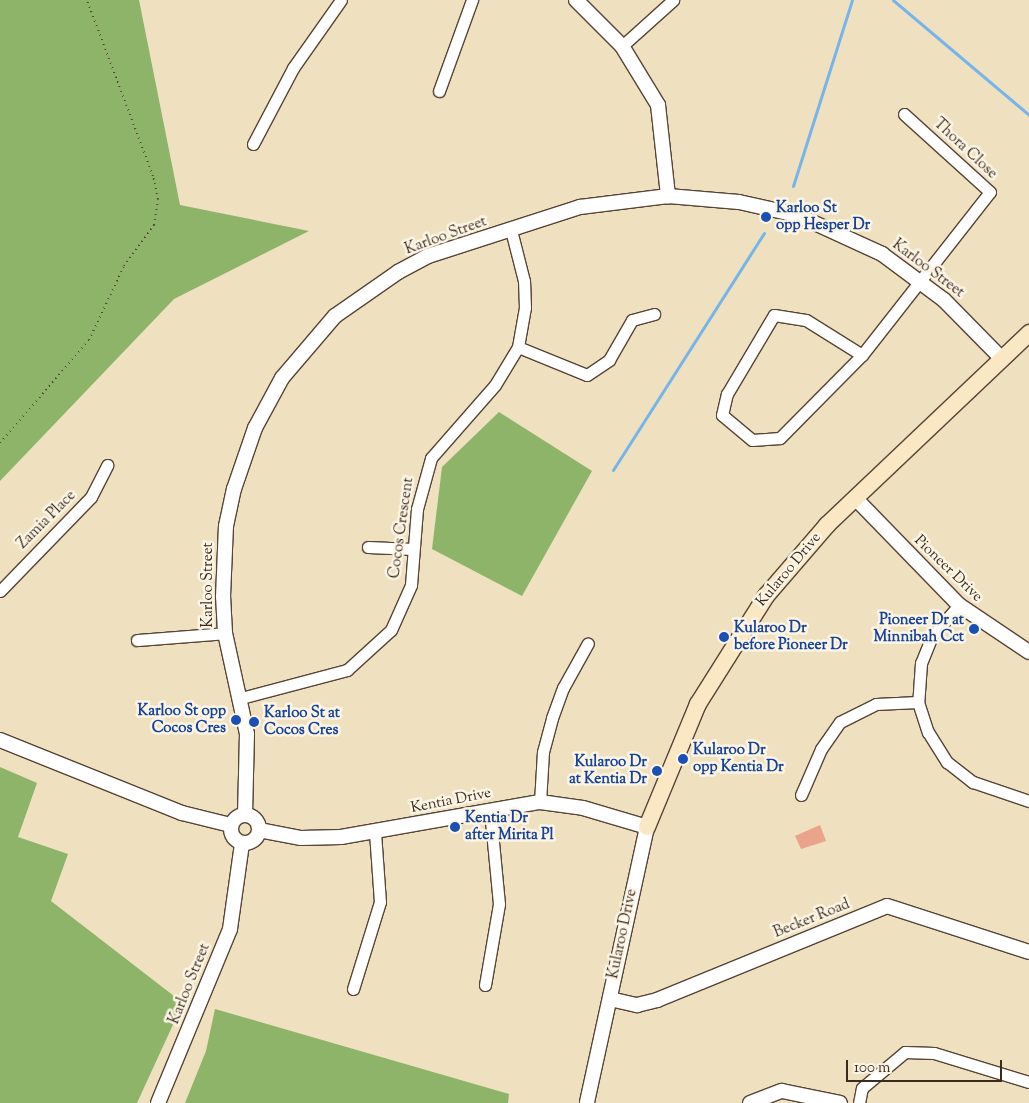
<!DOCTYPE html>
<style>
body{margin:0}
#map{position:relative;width:1029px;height:1103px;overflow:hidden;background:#efe0c0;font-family:"Sorts Mill Goudy",serif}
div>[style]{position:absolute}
.forest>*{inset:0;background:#8eb46a}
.stream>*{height:3px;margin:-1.5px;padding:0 1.5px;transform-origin:1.5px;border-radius:1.5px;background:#77b4e9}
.building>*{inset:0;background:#e9a48b}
.path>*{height:2px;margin-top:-1px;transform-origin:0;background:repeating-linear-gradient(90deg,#564536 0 1px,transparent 0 5px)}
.roads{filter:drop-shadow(1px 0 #564536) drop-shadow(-1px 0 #564536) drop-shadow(0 1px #564536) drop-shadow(0 -1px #564536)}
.minor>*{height:11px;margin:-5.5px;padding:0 5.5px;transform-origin:5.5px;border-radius:5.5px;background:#fff}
.tertiary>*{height:14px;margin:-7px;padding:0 7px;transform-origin:7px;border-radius:7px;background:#fff}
.tertiary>.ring{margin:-7px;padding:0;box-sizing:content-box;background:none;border:14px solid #fff;border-radius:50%}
.secondary>*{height:16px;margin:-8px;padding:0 8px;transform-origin:8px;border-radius:8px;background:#fae7c3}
.dots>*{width:14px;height:14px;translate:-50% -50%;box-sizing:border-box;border:2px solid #fcf5e5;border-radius:50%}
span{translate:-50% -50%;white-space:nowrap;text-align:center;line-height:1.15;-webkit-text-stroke:5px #fcf5e5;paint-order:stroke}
.street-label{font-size:15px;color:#3b2a1e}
.transit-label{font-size:15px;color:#164399;font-weight:700}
.left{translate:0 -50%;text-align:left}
.right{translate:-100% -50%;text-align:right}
.scale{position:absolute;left:846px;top:1060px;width:156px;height:22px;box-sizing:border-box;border:2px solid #3b2a1e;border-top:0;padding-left:6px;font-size:15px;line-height:18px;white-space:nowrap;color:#3b2a1e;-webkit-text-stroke:4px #fcf5e5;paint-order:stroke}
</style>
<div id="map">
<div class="forest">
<div style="clip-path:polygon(0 0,139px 0,180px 205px,309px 231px,174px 299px,0 481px)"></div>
<div style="clip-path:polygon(499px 412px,592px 471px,522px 596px,432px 549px,442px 467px)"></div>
<div style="clip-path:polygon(0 767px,37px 783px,18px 837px,68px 854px,51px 901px,183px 1003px,137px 1103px,0 1103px)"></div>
<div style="clip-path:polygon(215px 1009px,509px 1094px,508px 1103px,185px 1103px,206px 1051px)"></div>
</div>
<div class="stream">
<div style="left:893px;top:0;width:178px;rotate:40.2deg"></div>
<div style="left:793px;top:186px;width:195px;rotate:-72.4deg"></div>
<div style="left:613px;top:470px;width:281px;rotate:-57.5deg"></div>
</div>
<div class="building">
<div style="clip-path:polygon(820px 825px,826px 841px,801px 849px,795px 836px)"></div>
</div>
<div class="path">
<div style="left:0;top:443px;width:136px;rotate:-49.2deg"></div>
<div style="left:89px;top:340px;width:82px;rotate:-64.7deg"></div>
<div style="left:124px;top:266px;width:51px;rotate:-53.8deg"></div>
<div style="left:154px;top:225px;width:26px;rotate:-81deg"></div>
<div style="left:158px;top:199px;width:24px;rotate:-102deg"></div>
<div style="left:153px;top:176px;width:188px;rotate:-110.6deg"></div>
</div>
<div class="roads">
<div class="minor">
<div style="left:622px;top:46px;width:69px;rotate:-42deg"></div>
<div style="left:439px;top:91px;width:97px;rotate:-70.1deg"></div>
<div style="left:253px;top:144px;width:86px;rotate:-62.2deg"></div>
<div style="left:293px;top:68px;width:83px;rotate:-54.8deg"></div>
<div style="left:518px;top:347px;width:74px;rotate:22.1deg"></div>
<div style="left:587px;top:375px;width:27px;rotate:-34deg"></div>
<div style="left:609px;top:360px;width:46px;rotate:-60.1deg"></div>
<div style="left:632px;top:320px;width:23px;rotate:-15deg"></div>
<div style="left:862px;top:355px;width:117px;rotate:134.7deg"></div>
<div style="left:780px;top:438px;width:28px;rotate:176deg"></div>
<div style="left:752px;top:440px;width:39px;rotate:-140deg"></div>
<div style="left:722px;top:415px;width:22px;rotate:-77deg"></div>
<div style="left:727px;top:394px;width:92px;rotate:-59.3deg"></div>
<div style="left:774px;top:315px;width:32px;rotate:9deg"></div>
<div style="left:806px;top:320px;width:66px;rotate:32deg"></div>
<div style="left:862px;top:355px;width:207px;rotate:-51.9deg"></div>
<div style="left:990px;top:192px;width:116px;rotate:-137.8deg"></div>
<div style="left:368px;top:547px;width:45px;rotate:2.5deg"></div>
<div style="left:0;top:591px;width:131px;rotate:-45.9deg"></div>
<div style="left:91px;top:497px;width:36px;rotate:-63deg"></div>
<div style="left:959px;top:605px;width:41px;rotate:131.1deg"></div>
<div style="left:932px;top:636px;width:29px;rotate:112deg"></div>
<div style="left:921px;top:663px;width:39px;rotate:94deg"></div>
<div style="left:918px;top:702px;width:32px;rotate:72deg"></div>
<div style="left:928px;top:732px;width:36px;rotate:58deg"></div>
<div style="left:947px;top:762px;width:33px;rotate:38deg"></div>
<div style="left:973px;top:782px;width:59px;rotate:18.7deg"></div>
<div style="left:137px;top:640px;width:88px;rotate:-4.5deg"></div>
<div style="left:241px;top:698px;width:110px;rotate:-14.8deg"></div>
<div style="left:347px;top:670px;width:59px;rotate:-42.3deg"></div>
<div style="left:391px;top:630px;width:49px;rotate:-66deg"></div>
<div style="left:411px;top:585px;width:76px;rotate:-85.5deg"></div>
<div style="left:417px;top:509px;width:53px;rotate:-74.6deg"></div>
<div style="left:431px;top:458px;width:97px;rotate:-48.8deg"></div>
<div style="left:495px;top:385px;width:44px;rotate:-58.8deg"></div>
<div style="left:518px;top:347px;width:40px;rotate:-80deg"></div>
<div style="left:525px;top:308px;width:27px;rotate:-92deg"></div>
<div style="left:524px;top:281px;width:53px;rotate:-104.3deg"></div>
<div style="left:801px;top:795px;width:50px;rotate:-66.5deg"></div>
<div style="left:821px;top:749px;width:33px;rotate:-55deg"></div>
<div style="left:840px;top:722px;width:40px;rotate:-26.6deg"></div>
<div style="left:876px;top:704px;width:42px;rotate:-2.7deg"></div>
<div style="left:540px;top:802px;width:50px;rotate:-86.6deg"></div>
<div style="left:543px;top:752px;width:35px;rotate:-75deg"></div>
<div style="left:552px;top:718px;width:32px;rotate:-70deg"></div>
<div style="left:563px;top:688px;width:51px;rotate:-60.9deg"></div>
<div style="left:485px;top:985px;width:82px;rotate:-80.2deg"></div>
<div style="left:499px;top:904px;width:94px;rotate:-95.5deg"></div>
<div style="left:353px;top:989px;width:91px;rotate:-72.8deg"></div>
<div style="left:380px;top:902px;width:69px;rotate:-94.1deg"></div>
<div style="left:859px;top:1103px;width:15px;rotate:-79deg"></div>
<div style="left:862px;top:1088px;width:56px;rotate:-39.9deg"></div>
<div style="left:905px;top:1052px;width:29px;rotate:2deg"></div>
<div style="left:934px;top:1053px;width:99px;rotate:17deg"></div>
</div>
<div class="tertiary">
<div style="left:576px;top:0;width:65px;rotate:45deg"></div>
<div style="left:622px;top:46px;width:69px;rotate:58.6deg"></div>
<div style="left:658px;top:105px;width:92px;rotate:83.7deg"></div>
<div style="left:855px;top:498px;width:149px;rotate:45.8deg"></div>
<div style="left:959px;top:605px;width:84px;rotate:33.9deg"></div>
<div style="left:0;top:740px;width:196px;rotate:21.9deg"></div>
<div style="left:182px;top:813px;width:50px;rotate:13.8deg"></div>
<div class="ring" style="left:231px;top:815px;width:14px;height:14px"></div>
<div style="left:245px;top:815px;width:81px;rotate:-88.6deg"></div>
<div style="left:247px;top:734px;width:103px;rotate:-102.3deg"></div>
<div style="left:225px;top:633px;width:36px;rotate:-93deg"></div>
<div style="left:223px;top:597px;width:71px;rotate:-87.6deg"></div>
<div style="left:226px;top:526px;width:38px;rotate:-78deg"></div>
<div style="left:234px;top:489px;width:65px;rotate:-71deg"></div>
<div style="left:255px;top:428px;width:57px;rotate:-61.6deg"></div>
<div style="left:282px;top:378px;width:82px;rotate:-49.5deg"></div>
<div style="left:335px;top:316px;width:77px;rotate:-34.9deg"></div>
<div style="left:398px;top:272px;width:34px;rotate:-28deg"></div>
<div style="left:428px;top:256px;width:160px;rotate:-17.9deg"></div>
<div style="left:580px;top:207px;width:89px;rotate:-7.1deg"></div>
<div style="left:668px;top:196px;width:71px;rotate:4.8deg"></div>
<div style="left:739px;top:202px;width:59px;rotate:12.6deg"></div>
<div style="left:797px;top:215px;width:94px;rotate:24.6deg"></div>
<div style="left:882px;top:254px;width:77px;rotate:36.6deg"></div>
<div style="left:944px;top:300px;width:83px;rotate:45.5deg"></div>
<div style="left:259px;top:830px;width:43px;rotate:10.8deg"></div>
<div style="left:301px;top:838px;width:40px;rotate:-1.4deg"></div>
<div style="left:341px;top:837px;width:202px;rotate:-10deg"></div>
<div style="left:540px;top:802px;width:43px;rotate:7.9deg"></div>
<div style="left:583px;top:808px;width:67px;rotate:16.5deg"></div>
<div style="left:647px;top:827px;width:282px;rotate:102.3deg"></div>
<div style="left:610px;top:999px;width:28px;rotate:13deg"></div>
<div style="left:637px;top:1005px;width:21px;rotate:-14deg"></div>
<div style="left:657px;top:1000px;width:248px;rotate:-22.2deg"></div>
<div style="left:887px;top:906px;width:149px;rotate:17.9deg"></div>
<div style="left:158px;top:1103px;width:188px;rotate:-67.5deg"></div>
<div style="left:230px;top:929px;width:86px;rotate:-82deg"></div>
<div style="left:750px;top:1103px;width:34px;rotate:-21deg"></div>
<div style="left:782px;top:1091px;width:59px;rotate:11.7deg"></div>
</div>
<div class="secondary">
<div style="left:647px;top:827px;width:133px;rotate:-67.5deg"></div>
<div style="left:698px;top:704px;width:128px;rotate:-57.8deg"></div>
<div style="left:766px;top:596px;width:94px;rotate:-49.3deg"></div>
<div style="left:827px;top:525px;width:279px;rotate:-43.5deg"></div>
</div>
</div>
<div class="dots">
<div style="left:766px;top:217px;background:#1a4fb4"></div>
<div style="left:974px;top:629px;background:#1a4fb4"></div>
<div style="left:724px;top:637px;background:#1a4fb4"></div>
<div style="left:236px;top:720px;background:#1a4fb4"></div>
<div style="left:254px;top:722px;background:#1a4fb4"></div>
<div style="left:683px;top:759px;background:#1a4fb4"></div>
<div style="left:657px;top:771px;background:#1a4fb4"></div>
<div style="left:455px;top:827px;background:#1a4fb4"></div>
</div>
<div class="street-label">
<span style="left:965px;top:149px;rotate:43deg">Thora Close</span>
<span style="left:446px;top:236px;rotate:-20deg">Karloo Street</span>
<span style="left:928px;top:269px;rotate:37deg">Karloo Street</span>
<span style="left:47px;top:520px;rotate:-45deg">Zamia Place</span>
<span style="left:402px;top:528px;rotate:-82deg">Cocos Crescent</span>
<span style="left:948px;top:569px;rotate:44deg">Pioneer Drive</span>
<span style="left:789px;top:570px;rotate:-50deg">Kularoo Drive</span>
<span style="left:209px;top:585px;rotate:-90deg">Karloo Street</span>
<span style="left:451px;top:801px;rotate:-11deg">Kentia Drive</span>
<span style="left:812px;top:919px;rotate:-22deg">Becker Road</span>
<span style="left:623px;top:934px;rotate:-78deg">Kularoo Drive</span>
<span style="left:190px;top:984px;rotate:-68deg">Karloo Street</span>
</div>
<div class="transit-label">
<span class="left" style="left:776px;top:217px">Karloo St<br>opp Hesper Dr</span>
<span class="right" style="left:964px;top:629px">Pioneer Dr at<br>Minnibah Cct</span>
<span class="left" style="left:734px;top:637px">Kularoo Dr<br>before Pioneer Dr</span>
<span class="right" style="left:226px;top:720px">Karloo St opp<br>Cocos Cres</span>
<span class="left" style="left:264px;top:722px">Karloo St at<br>Cocos Cres</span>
<span class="left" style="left:693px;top:759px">Kularoo Dr<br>opp Kentia Dr</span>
<span class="right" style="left:647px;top:771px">Kularoo Dr<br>at Kentia Dr</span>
<span class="left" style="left:465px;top:827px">Kentia Dr<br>after Mirita Pl</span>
</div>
<div class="scale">100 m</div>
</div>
